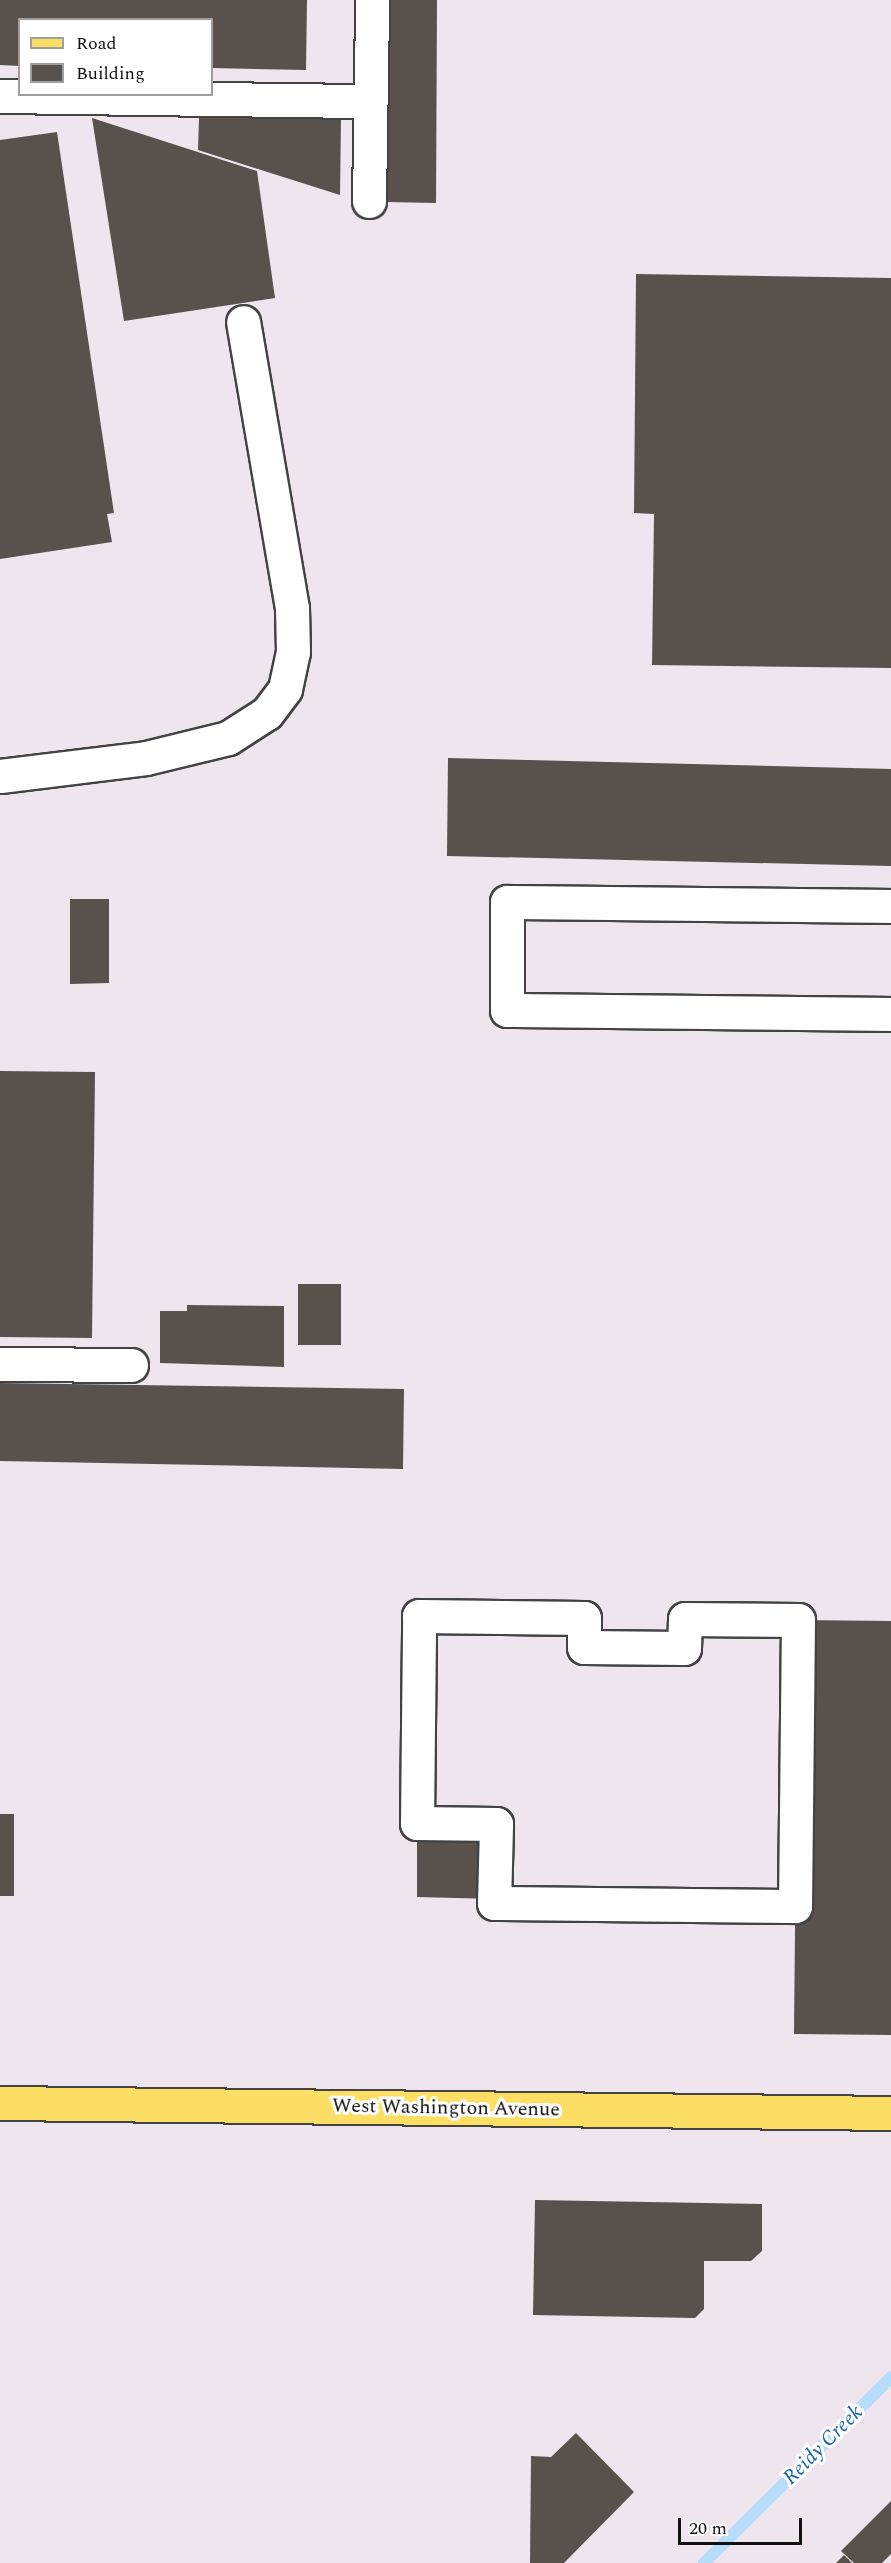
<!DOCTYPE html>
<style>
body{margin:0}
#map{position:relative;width:891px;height:2563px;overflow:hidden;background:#fffdf3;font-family:Spectral,serif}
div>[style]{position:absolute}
.industrial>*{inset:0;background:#eee5ef}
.stream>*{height:12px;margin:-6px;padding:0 6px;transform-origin:6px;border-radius:6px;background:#b6ddf9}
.building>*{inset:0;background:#59524c}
.roads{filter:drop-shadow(2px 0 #434343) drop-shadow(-2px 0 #434343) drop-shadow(0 2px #434343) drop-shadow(0 -2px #434343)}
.minor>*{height:33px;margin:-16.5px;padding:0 16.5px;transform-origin:16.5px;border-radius:16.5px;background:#fff}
.major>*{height:33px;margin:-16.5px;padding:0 16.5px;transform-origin:16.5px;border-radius:16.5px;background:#fdde65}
span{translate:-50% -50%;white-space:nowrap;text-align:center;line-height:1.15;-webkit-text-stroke:6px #fff;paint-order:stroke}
.street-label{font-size:20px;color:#101010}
.water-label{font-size:21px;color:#1362a9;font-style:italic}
.legend{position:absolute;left:18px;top:18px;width:195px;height:78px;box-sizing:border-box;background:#fff;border:2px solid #9f9f9f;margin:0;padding:8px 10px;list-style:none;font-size:18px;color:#101010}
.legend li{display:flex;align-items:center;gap:12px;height:30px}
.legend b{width:30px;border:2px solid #9f9f9f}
.scale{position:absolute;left:678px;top:2518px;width:124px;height:27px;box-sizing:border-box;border:3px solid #101010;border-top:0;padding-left:8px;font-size:18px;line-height:21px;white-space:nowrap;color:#101010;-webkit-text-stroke:4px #fff;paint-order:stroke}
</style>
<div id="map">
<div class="industrial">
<div style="clip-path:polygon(evenodd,0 0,891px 0,891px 2563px,0 2563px,0 0,20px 20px,212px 20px,212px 94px,20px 94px,20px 20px)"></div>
</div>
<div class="stream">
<div style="left:704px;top:2563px;width:264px;rotate:-44.8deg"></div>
</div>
<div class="building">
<div style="clip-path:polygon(0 0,307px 0,306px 70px,212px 68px,212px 20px,20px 20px,20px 66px,0 65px)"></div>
<div style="clip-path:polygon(387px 0,437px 0,436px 203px,386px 202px)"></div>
<div style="clip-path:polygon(199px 117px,341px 117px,340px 195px,198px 150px)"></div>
<div style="clip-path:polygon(92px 118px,257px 171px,275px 298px,124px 321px)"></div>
<div style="clip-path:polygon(57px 132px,114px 513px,107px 514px,112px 542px,0 559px,0 140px)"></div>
<div style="clip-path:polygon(636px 274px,891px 278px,891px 668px,652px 665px,654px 514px,634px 513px)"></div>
<div style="clip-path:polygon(448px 758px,891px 769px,891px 866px,447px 856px)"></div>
<div style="clip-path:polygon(70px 899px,109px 899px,109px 983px,70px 984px)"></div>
<div style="clip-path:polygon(0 1071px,95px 1072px,92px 1338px,0 1337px)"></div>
<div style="clip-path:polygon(298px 1284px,341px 1284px,341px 1345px,298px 1345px)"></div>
<div style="clip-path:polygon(187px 1305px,284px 1306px,284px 1367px,160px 1363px,160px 1311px,187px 1311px)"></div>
<div style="clip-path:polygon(0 1383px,404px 1389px,403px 1469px,0 1461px)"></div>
<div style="clip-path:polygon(798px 1620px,891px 1621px,891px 2035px,794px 2034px)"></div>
<div style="clip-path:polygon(0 1814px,14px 1814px,14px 1896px,0 1896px)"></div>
<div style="clip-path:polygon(417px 1823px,496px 1824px,495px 1899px,417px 1897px)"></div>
<div style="clip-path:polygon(535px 2200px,762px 2204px,762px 2251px,751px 2261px,704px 2261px,704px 2309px,695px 2318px,533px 2315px)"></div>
<div style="clip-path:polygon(576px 2433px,634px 2492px,564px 2563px,530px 2563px,531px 2456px,551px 2457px)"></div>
<div style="clip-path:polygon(891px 2501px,891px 2554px,882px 2563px,854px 2563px,841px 2551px)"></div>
<div style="clip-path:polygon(844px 2555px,852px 2563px,836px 2563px)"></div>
</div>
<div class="roads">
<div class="minor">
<div style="left:0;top:96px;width:370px;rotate:0.8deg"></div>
<div style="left:369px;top:201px;width:201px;rotate:-89.1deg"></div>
<div style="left:0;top:776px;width:147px;rotate:-7deg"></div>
<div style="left:146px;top:758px;width:84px;rotate:-13.7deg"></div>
<div style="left:228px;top:738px;width:46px;rotate:-32.7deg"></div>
<div style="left:267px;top:713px;width:30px;rotate:-53deg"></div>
<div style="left:285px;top:689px;width:38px;rotate:-78deg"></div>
<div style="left:293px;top:652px;width:44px;rotate:-91.3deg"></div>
<div style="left:292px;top:608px;width:290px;rotate:-99.7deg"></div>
<div style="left:891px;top:906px;width:384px;rotate:-179.4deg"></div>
<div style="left:507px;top:902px;width:108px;rotate:90deg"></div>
<div style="left:507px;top:1010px;width:384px;rotate:0.6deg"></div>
<div style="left:0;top:1364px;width:131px;rotate:0.4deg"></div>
<div style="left:419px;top:1616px;width:165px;rotate:0.7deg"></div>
<div style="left:584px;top:1618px;width:29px;rotate:90deg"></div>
<div style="left:584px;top:1647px;width:100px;rotate:0.6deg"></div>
<div style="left:684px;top:1648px;width:29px;rotate:-88deg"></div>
<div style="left:685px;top:1619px;width:113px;rotate:0.5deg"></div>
<div style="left:798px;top:1620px;width:286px;rotate:90.6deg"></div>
<div style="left:795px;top:1906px;width:301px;rotate:-179.4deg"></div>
<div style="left:494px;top:1903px;width:79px;rotate:-88.5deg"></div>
<div style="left:496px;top:1824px;width:79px;rotate:-179.3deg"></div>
<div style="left:417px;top:1823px;width:207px;rotate:-89.4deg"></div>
</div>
<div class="major">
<div style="left:0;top:2103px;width:891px;rotate:0.64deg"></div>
</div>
</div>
<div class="street-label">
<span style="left:446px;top:2108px;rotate:1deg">West Washington Avenue</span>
</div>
<div class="water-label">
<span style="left:823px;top:2445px;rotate:-45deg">Reidy Creek</span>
</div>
<ul class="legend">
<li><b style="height:8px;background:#fdde65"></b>Road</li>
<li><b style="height:16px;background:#59524c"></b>Building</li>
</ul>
<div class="scale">20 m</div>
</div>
